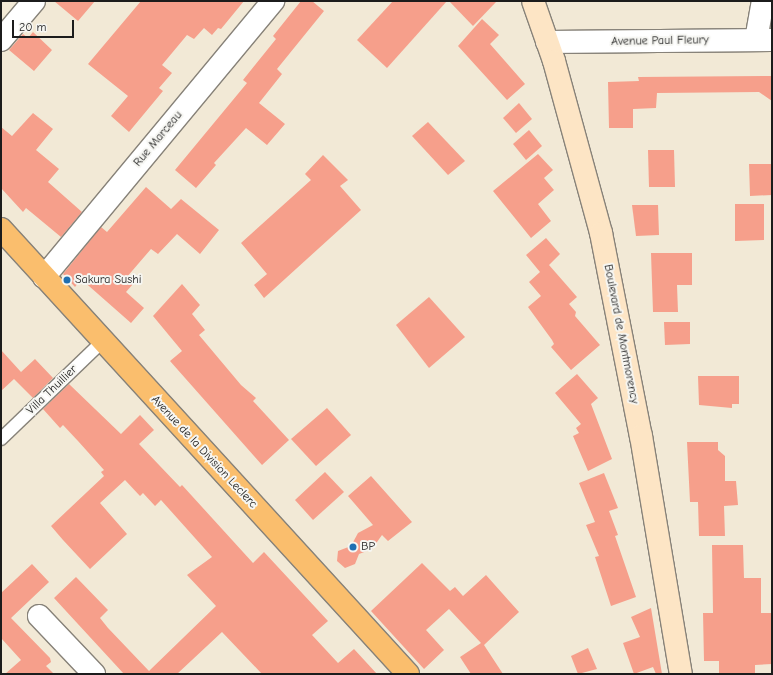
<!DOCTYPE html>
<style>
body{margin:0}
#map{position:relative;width:773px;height:675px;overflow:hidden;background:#f2e9d6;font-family:"Comic Neue",sans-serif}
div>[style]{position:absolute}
.building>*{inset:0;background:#f69f8b}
.roads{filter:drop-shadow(1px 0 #878279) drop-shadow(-1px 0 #878279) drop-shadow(0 1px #878279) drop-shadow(0 -1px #878279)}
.lane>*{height:12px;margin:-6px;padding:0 6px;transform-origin:6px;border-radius:6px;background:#fff}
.street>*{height:22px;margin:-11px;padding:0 11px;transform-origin:11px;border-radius:11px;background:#fff}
.secondary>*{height:22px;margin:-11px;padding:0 11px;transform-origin:11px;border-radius:11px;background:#fde5c5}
.primary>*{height:22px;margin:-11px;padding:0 11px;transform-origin:11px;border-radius:11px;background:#fabe6d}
.dots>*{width:11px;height:11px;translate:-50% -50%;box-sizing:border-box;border:2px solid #f6f6f2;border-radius:50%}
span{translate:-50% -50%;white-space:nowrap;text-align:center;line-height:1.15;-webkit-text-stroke:4px #f6f6f2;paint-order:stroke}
.street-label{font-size:12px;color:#1c1c1c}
.poi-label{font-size:12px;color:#1c1c1c}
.left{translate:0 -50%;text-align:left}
.frame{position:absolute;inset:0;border:2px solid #1c1c1c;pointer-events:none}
.scale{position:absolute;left:12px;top:20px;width:62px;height:18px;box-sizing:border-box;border:2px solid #1c1c1c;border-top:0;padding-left:5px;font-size:12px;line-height:14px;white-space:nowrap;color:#1c1c1c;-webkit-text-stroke:3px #f6f6f2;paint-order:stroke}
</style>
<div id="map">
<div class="building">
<div style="clip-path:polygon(54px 1px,95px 1px,78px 21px)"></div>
<div style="clip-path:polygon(141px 1px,244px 1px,221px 29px,218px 28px,212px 35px,204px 28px,194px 39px,187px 35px,162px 65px,172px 73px,159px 88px,163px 91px,129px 132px,111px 116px,128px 96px,88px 64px)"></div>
<div style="clip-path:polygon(301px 1px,312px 1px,324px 11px,277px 69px,282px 74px,259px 103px,285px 124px,267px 145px,246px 128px,214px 163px,216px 165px,196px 188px,175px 170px,247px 83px,243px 80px,276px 39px,273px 36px)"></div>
<div style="clip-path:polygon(393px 1px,447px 1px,387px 68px,357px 40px)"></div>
<div style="clip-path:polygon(449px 1px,497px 1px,473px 26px)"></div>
<div style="clip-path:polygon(482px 19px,499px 35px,490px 44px,525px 84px,507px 100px,458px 46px)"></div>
<div style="clip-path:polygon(33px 32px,52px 50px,34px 71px,9px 50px,23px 34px,28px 38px)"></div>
<div style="clip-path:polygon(772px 76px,772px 101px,759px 92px,657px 93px,656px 108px,633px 109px,633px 128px,609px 128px,608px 82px,639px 81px,638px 77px)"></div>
<div style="clip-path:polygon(519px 103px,532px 119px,516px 133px,503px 118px)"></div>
<div style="clip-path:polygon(33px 113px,53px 129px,36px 150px,59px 169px,48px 182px,82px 212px,61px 237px,26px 208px,23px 212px,1px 188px,1px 127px,12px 136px)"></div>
<div style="clip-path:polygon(428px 122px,465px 161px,448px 175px,412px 136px)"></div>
<div style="clip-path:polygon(529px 130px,542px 146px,526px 160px,513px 144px)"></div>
<div style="clip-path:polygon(648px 150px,674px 150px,675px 187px,649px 187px)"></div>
<div style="clip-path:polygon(538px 154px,553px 170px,544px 178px,554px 190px,538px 204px,551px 221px,531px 238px,493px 191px)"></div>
<div style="clip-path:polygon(323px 155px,348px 180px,340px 186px,361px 210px,264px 298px,254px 285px,267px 274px,241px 243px,311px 180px,305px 174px)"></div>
<div style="clip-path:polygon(749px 164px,772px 164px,772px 195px,750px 196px)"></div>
<div style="clip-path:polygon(146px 187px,171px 209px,181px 199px,219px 230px,200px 254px,177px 234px,158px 254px,151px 249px,126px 278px,133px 284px,126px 292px,144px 308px,131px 323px,81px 279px,75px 287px,63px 274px,101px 227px,107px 232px)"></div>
<div style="clip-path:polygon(735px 204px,764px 204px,764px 240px,735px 241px)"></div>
<div style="clip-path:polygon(632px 205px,658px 205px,659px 235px,636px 236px)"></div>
<div style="clip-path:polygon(546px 238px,560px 254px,549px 265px,577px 297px,569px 304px,576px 312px,575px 316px,600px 345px,571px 370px,551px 347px,554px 344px,552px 340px,528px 307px,541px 296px,529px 282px,540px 272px,526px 255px)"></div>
<div style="clip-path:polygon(651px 253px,692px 253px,692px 285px,677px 285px,678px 312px,653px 312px)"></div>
<div style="clip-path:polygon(182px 284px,200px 305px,192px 314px,205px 330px,199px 335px,241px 385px,256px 398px,253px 401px,289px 440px,262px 465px,170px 361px,182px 351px,153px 316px)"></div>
<div style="clip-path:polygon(429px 297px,465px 337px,429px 368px,396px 325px)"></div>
<div style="clip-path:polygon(664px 322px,690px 322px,690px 344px,665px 345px)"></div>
<div style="clip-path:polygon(1px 350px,21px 372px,35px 359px,53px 378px,33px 398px,14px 379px,1px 391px)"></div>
<div style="clip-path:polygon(577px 374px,598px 398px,591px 404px,612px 459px,588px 471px,573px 436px,579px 433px,576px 428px,581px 424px,555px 393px)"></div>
<div style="clip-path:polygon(698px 376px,739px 376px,739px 404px,732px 404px,732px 408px,699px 405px)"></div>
<div style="clip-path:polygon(69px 384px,121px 434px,140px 415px,154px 430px,139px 444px,180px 487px,182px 485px,253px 563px,264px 552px,328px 621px,312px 635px,338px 663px,354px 649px,377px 674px,262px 674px,222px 632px,177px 674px,124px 674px,54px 598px,76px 577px,108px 610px,100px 618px,108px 628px,149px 671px,216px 606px,187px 575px,212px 557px,161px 500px,155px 506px,143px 493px,140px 496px,125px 480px,100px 503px,127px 534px,90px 569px,63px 540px,51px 526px,104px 476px,101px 472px,104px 470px,78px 441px,63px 425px,60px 428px,43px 409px)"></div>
<div style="clip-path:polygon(327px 408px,351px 435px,316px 466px,291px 439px)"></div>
<div style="clip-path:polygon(687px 442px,718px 442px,718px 450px,725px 456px,725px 481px,736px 481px,738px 505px,724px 506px,725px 536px,699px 536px,698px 502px,690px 502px)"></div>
<div style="clip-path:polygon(325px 472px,344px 492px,313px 520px,295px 500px)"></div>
<div style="clip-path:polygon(604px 473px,618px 508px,609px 511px,618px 535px,615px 536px,636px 597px,611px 606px,595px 557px,599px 556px,586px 525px,595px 522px,579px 483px)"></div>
<div style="clip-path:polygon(371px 476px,412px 522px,388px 541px,382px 535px,372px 549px,359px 554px,355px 564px,345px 568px,337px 561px,338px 551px,351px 546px,358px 533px,373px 525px,348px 496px)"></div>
<div style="clip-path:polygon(712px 545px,743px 545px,744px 578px,761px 578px,761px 613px,772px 613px,772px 664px,755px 665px,755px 674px,719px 674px,719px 661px,704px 661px,703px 613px,713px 613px)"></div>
<div style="clip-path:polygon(422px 563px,450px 591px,455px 587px,463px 596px,486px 575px,519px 612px,484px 645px,503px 674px,471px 674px,460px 657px,481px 643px,449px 609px,426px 630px,444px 650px,424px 669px,371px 611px)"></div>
<div style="clip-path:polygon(32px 564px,49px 582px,11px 618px,50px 658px,51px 662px,46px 666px,54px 674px,5px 674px,21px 660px,1px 638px,1px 593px)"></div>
<div style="clip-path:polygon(651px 608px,662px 674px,656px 674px,653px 667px,634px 674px,623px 643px,640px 637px,631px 617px)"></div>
<div style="clip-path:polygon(588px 648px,597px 669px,578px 674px,571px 656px)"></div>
</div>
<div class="roads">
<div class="lane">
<div style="left:1px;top:439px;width:141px;rotate:-43.9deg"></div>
</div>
<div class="street">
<div style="left:1px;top:40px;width:51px;rotate:-49.8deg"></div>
<div style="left:756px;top:40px;width:40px;rotate:-80deg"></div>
<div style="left:547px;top:42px;width:225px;rotate:-0.5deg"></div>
<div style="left:44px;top:277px;width:359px;rotate:-50.3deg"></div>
<div style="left:39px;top:616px;width:80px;rotate:46.5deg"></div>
</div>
<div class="secondary">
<div style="left:533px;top:1px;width:64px;rotate:70.7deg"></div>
<div style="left:554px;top:61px;width:178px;rotate:74.7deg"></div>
<div style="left:601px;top:233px;width:207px;rotate:78.9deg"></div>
<div style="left:641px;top:436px;width:241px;rotate:80.5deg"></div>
</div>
<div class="primary">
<div style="left:1px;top:229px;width:603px;rotate:47.55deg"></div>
</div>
</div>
<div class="dots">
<div style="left:67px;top:280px;background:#1f6fb2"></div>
<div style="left:353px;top:547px;background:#1f6fb2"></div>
</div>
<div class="street-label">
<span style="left:660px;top:41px;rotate:-1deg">Avenue Paul Fleury</span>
<span style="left:158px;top:139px;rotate:-50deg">Rue Marceau</span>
<span style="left:621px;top:334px;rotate:79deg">Boulevard de Montmorency</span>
<span style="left:52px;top:390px;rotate:-44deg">Villa Thuillier</span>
<span style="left:204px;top:452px;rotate:47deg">Avenue de la Division Leclerc</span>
</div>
<div class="poi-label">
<span class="left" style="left:75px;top:280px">Sakura Sushi</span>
<span class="left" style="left:361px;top:547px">BP</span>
</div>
<div class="frame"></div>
<div class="scale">20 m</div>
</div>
